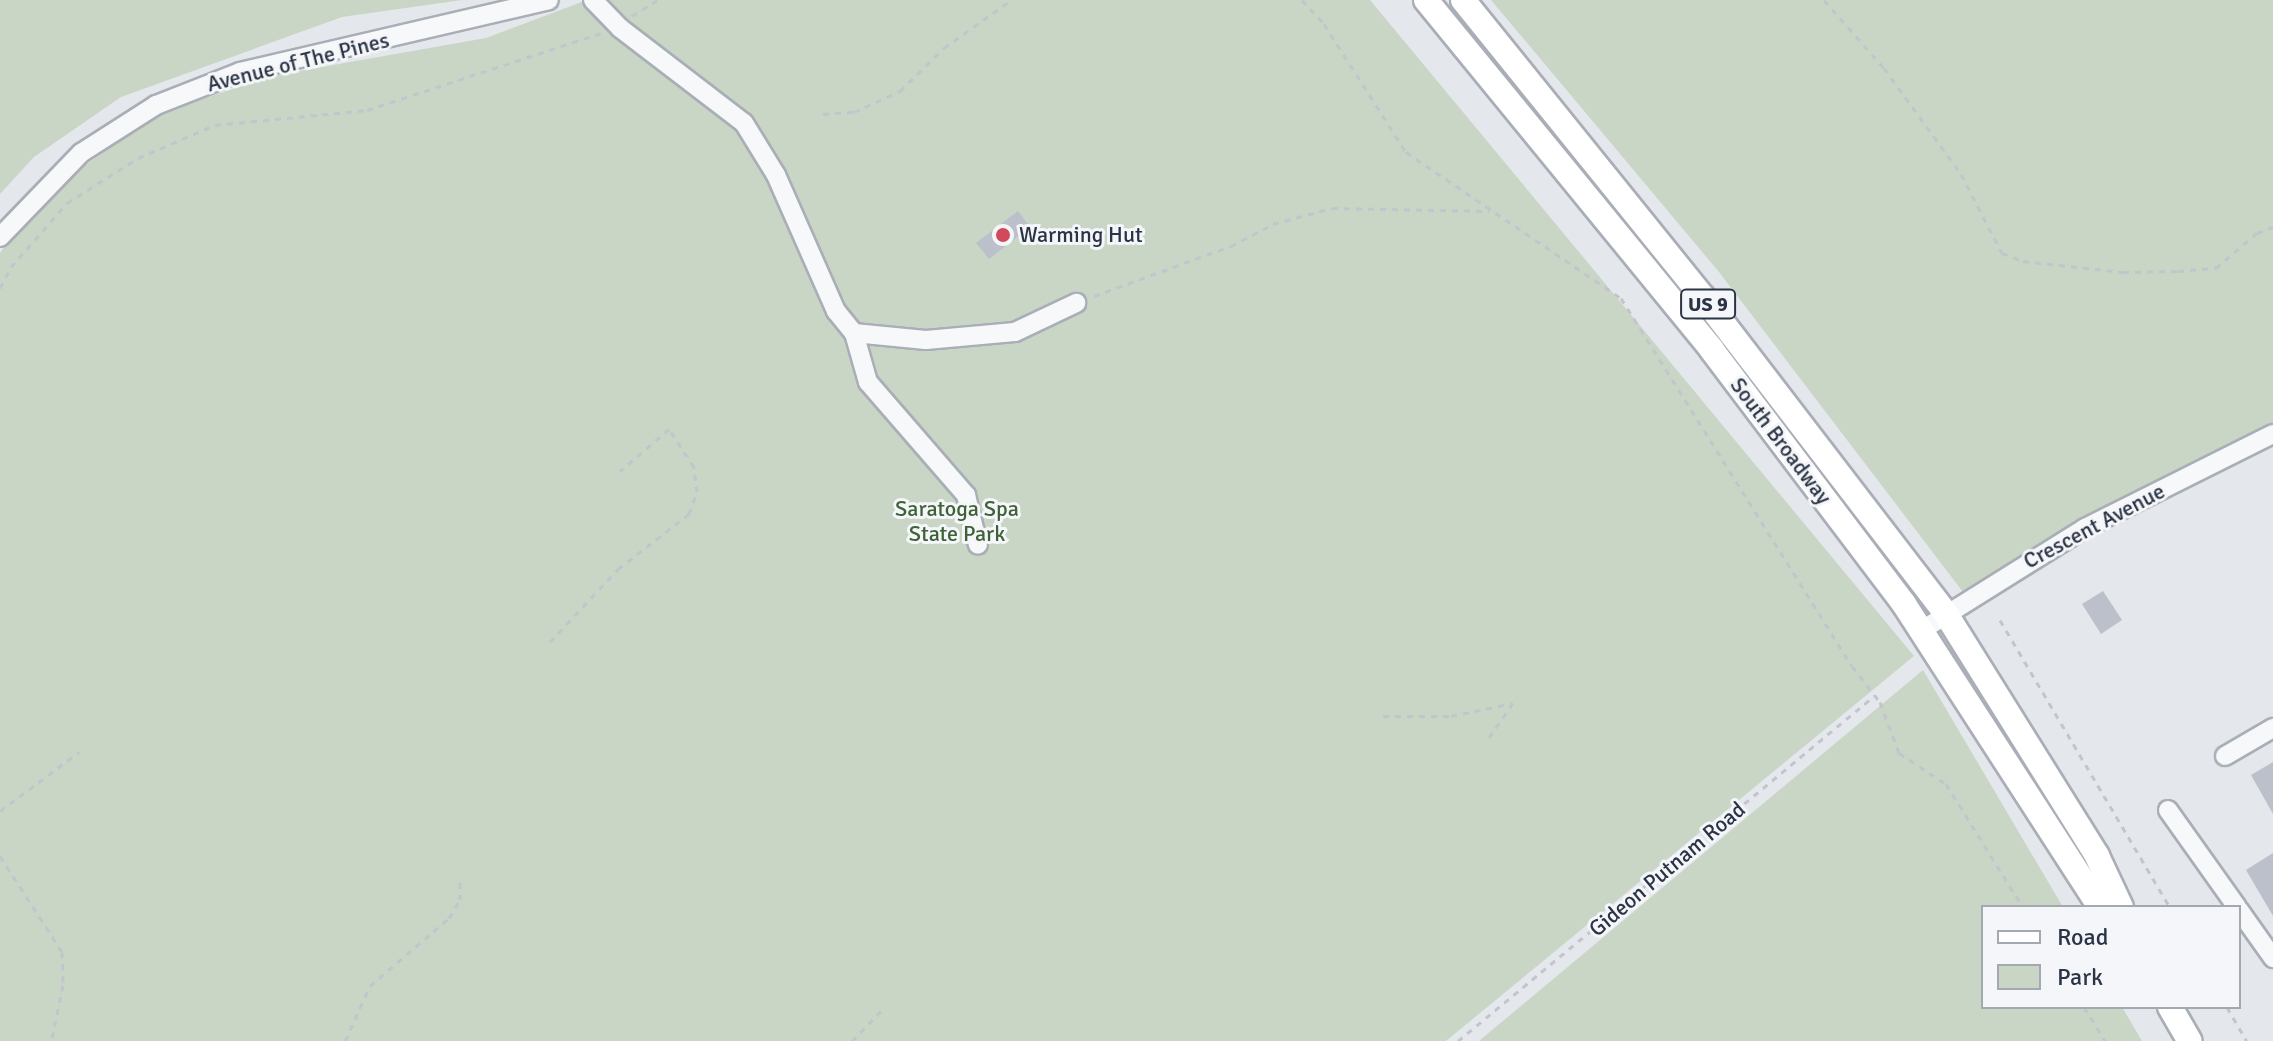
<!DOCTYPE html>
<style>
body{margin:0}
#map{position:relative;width:2273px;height:1041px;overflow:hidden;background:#e4e7ec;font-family:Signika,sans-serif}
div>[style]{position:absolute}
.green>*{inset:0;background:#c9d6c5}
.building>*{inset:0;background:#bbc0ca}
.path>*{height:3px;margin-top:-1.5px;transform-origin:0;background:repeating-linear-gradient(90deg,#c2c5cb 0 6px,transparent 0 12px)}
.roads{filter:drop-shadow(2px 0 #a9aeb7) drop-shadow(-2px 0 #a9aeb7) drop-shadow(0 2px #a9aeb7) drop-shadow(0 -2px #a9aeb7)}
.minor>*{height:18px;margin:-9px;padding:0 9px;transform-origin:9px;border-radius:9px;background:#f7f8fa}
.major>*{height:24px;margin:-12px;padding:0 12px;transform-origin:12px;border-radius:12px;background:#fff}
.dots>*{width:22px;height:22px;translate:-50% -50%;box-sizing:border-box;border:4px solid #f4f6f9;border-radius:50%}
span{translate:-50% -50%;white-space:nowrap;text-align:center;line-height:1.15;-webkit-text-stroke:6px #f4f6f9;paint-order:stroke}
.shield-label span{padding:2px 6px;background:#f4f6f9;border:2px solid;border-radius:6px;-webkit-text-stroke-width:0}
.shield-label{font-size:20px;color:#2b3445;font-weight:700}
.street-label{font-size:22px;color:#2b3445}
.poi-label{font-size:22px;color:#2b3445}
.left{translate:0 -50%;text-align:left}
.park-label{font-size:22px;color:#3f6138}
.legend{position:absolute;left:1981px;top:905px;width:260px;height:104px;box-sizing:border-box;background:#f4f6f9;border:2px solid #a4a8b1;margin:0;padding:10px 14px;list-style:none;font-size:24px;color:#2b3445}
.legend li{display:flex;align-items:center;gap:16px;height:40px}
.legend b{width:40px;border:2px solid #a4a8b1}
</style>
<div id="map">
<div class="green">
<div style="clip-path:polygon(0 0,462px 0,342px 17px,121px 97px,34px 157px,0 194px)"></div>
<div style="clip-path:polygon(587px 0,1370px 0,1914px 656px,1446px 1041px,0 1041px,0 253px,34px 201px,158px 114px,271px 76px,486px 38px)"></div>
<div style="clip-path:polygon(1491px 0,2273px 0,2273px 428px,2090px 519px,1963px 592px,1719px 272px)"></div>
<div style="clip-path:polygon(1923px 670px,2063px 907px,1983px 907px,1983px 1007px,2122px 1007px,2142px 1041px,1479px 1041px)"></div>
</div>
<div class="building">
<div style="clip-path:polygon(1018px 211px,1030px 227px,989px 259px,976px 243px)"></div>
<div style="clip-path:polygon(2103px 591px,2122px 620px,2101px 634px,2082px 604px)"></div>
<div style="clip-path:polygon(2273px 762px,2273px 814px,2251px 775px)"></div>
<div style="clip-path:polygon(2273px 853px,2273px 916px,2246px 870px)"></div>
</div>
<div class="path">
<div style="left:1302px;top:0;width:33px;rotate:47deg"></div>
<div style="left:1324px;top:24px;width:152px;rotate:57.4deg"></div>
<div style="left:1406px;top:152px;width:260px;rotate:34.2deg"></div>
<div style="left:1621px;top:298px;width:434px;rotate:57.9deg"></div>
<div style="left:1852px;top:666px;width:46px;rotate:52.1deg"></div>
<div style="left:1880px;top:702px;width:54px;rotate:69.6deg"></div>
<div style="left:1899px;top:753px;width:56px;rotate:33.4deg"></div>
<div style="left:1946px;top:784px;width:145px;rotate:58deg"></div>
<div style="left:1824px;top:0;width:91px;rotate:48.6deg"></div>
<div style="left:1884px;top:68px;width:131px;rotate:54deg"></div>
<div style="left:1961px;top:174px;width:89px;rotate:62.6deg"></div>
<div style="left:2002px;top:253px;width:22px;rotate:21deg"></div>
<div style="left:2023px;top:261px;width:101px;rotate:6.3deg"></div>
<div style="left:2123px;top:272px;width:55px;rotate:-1deg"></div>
<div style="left:2178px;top:271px;width:38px;rotate:-5deg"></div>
<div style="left:2216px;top:268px;width:54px;rotate:-40.5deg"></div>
<div style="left:2257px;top:233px;width:17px;rotate:-21deg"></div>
<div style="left:632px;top:16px;width:31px;rotate:-32deg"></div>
<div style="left:823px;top:114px;width:31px;rotate:-4deg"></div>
<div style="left:854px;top:112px;width:51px;rotate:-24.5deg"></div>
<div style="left:900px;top:91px;width:62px;rotate:-44.3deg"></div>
<div style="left:944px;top:48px;width:82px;rotate:-35.6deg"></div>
<div style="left:0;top:288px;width:24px;rotate:-62deg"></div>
<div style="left:11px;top:267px;width:85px;rotate:-48.8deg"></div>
<div style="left:67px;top:203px;width:84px;rotate:-32.4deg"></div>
<div style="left:138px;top:158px;width:84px;rotate:-23.2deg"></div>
<div style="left:215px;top:125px;width:153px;rotate:-5.6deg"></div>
<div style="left:367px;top:110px;width:246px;rotate:-18.2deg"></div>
<div style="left:1094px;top:296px;width:146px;rotate:-20.1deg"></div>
<div style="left:1231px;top:246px;width:47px;rotate:-27.6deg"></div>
<div style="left:1273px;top:224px;width:61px;rotate:-15.2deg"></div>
<div style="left:1332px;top:208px;width:157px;rotate:1.1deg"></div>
<div style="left:2000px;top:620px;width:334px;rotate:59.4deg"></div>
<div style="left:550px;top:642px;width:100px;rotate:-47deg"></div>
<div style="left:618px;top:569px;width:90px;rotate:-37.8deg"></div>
<div style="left:689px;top:514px;width:23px;rotate:-70deg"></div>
<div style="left:697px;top:492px;width:25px;rotate:-97deg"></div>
<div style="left:694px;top:467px;width:45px;rotate:-123.3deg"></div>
<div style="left:669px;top:429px;width:65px;rotate:139.4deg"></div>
<div style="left:1383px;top:716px;width:68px"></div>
<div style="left:1451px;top:716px;width:63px;rotate:-11.8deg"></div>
<div style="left:1513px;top:703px;width:47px;rotate:124.7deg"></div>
<div style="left:0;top:811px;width:99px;rotate:-36.8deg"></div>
<div style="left:0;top:856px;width:114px;rotate:57.1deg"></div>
<div style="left:62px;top:952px;width:33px;rotate:88deg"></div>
<div style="left:63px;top:985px;width:54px;rotate:101.7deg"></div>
<div style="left:2084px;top:1007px;width:40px;rotate:58deg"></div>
<div style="left:2227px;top:1007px;width:39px;rotate:60deg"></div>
<div style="left:345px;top:1041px;width:60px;rotate:-65.6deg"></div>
<div style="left:370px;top:986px;width:104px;rotate:-40.7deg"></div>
<div style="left:449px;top:918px;width:21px;rotate:-59deg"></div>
<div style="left:460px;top:900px;width:18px;rotate:-90deg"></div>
<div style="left:852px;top:1041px;width:43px;rotate:-45.9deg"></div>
<div style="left:1458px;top:1041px;width:540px;rotate:-39.67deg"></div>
</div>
<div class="roads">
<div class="minor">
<div style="left:593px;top:0;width:39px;rotate:46deg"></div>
<div style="left:620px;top:28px;width:156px;rotate:37.5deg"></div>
<div style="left:744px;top:123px;width:61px;rotate:58.4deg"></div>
<div style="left:776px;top:175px;width:149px;rotate:66.2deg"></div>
<div style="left:836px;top:311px;width:28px;rotate:51deg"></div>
<div style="left:854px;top:333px;width:72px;rotate:5.6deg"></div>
<div style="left:926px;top:340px;width:89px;rotate:-5.1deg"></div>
<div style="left:1015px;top:332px;width:68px;rotate:-25.4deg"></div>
<div style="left:0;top:237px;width:117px;rotate:-46deg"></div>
<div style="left:81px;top:153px;width:89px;rotate:-32.6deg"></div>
<div style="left:156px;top:105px;width:90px;rotate:-21.4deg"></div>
<div style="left:240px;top:72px;width:317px;rotate:-13.1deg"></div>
<div style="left:854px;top:333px;width:51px;rotate:74.1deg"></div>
<div style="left:868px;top:382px;width:150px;rotate:49.1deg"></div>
<div style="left:966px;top:495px;width:51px;rotate:76.5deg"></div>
<div style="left:1922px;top:630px;width:192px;rotate:-32deg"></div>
<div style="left:2085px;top:528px;width:210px;rotate:-26.6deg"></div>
<div style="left:2225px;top:756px;width:56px;rotate:-30.3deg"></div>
<div style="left:2168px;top:810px;width:119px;rotate:54.6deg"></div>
<div style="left:2239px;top:910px;width:59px;rotate:54.7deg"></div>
</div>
<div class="major">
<div style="left:1426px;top:0;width:452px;rotate:50.7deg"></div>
<div style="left:1712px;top:350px;width:318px;rotate:52.9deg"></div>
<div style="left:1904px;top:604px;width:361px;rotate:57.1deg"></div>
<div style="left:1463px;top:0;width:382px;rotate:51.1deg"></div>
<div style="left:1703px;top:297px;width:399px;rotate:52.5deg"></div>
<div style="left:1946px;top:614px;width:285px;rotate:58deg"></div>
<div style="left:2097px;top:856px;width:56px;rotate:64.8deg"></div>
<div style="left:2170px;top:1007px;width:39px;rotate:60deg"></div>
</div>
</div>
<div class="dots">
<div style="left:1003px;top:235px;background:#d1495b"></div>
</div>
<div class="shield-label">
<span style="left:1708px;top:304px">US 9</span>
</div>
<div class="street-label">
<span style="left:298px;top:62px;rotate:-14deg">Avenue of The Pines</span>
<span style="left:1781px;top:441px;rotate:53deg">South Broadway</span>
<span style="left:2094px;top:526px;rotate:-28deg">Crescent Avenue</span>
<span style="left:1667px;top:869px;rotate:-40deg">Gideon Putnam Road</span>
</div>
<div class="poi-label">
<span class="left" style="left:1019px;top:235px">Warming Hut</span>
</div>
<div class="park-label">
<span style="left:957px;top:521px">Saratoga Spa<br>State Park</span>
</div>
<ul class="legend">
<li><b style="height:10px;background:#fff"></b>Road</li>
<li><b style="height:22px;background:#c9d6c5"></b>Park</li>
</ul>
</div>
